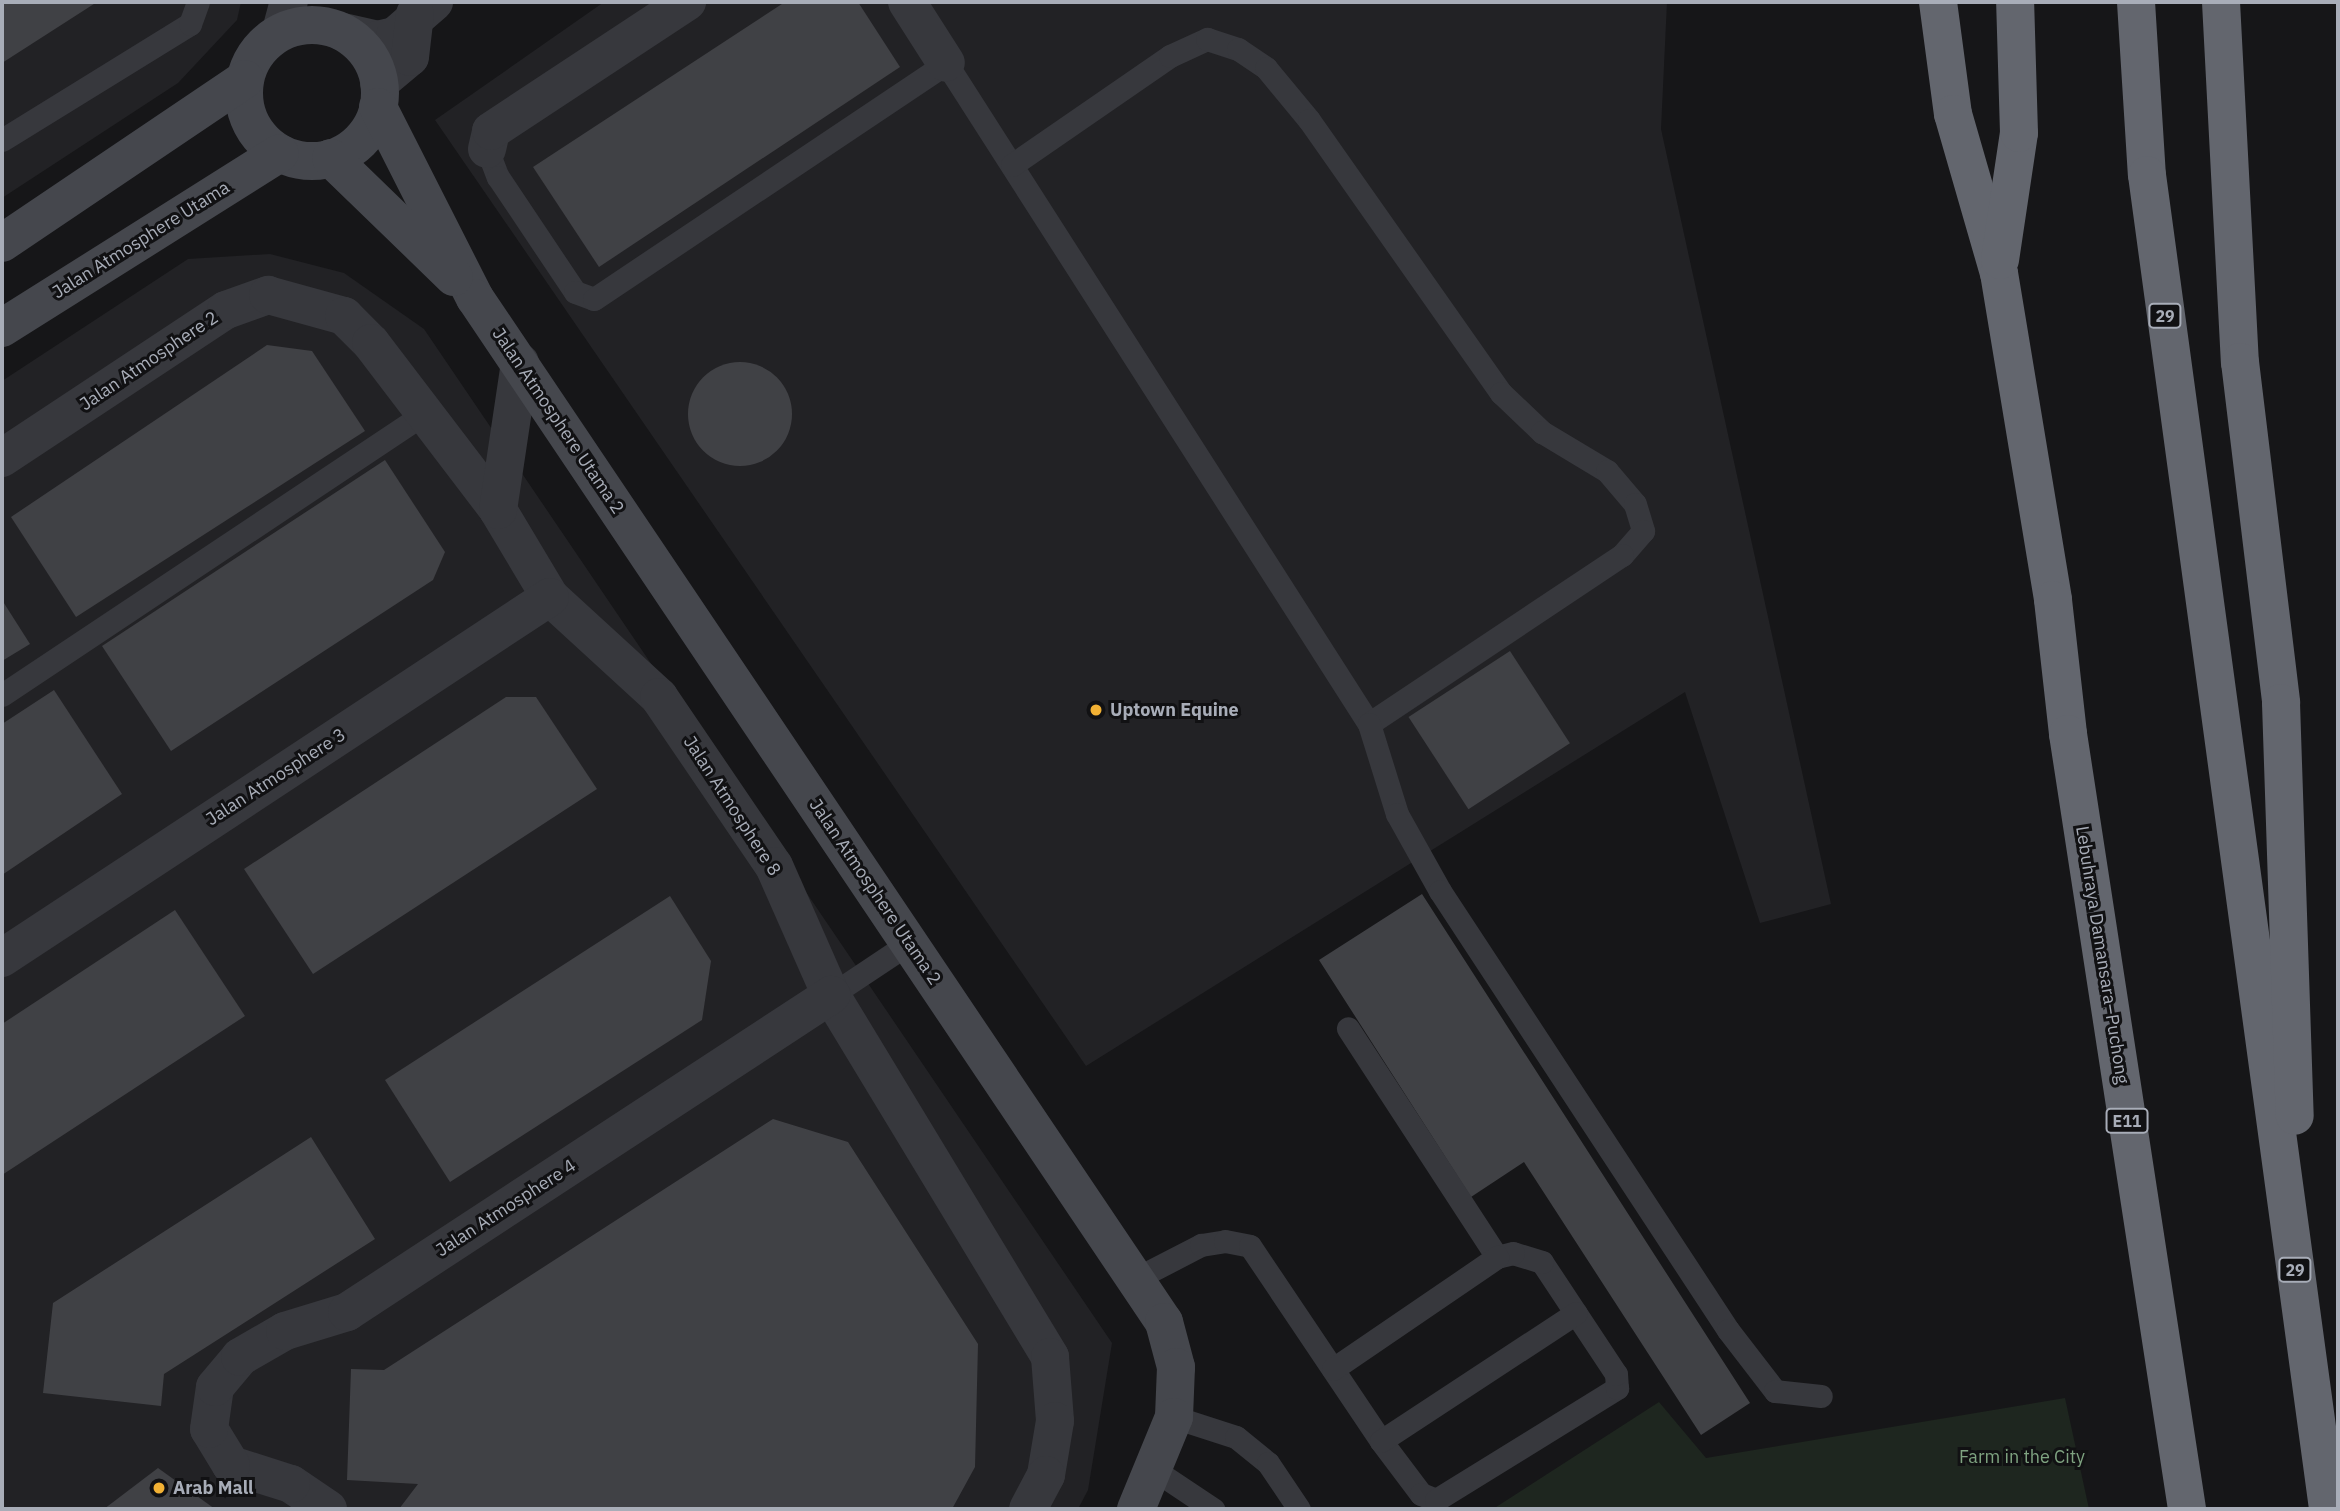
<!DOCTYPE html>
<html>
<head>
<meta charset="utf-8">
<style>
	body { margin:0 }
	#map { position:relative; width:2340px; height:1511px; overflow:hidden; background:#161618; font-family:"IBM Plex Sans",sans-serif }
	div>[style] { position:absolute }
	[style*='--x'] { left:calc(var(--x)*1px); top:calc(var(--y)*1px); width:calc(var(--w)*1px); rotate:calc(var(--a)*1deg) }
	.built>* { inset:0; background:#222225 }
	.green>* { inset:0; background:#1e261f }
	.building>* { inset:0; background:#404145; transform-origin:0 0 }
	.round { border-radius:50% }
	.lane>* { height:23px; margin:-11.5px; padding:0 11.5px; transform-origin:11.5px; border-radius:11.5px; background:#37383d }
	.street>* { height:38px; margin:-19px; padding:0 19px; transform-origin:19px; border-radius:19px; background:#37383d }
	.secondary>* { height:38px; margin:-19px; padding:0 19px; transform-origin:19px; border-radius:19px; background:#45474d }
	.secondary>.ring { margin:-19px; padding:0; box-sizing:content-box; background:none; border:38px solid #45474d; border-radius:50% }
	.highway>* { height:38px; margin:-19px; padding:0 19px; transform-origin:19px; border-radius:19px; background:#63666e }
	.dots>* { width:19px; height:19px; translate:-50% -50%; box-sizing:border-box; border:4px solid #111113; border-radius:50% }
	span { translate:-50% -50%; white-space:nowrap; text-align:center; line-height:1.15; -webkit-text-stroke:6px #111113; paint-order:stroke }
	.shield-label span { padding:2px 5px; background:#111113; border:2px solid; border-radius:5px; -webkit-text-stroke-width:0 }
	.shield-label { font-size:16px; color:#a8adb8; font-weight:700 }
	.street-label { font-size:18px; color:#a8adb8 }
	.poi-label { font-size:18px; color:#a8adb8; font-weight:700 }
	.left { translate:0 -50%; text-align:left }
	.park-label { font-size:18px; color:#7fa381 }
	.frame { position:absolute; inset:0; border:4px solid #a8adb8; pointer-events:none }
</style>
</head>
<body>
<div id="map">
	<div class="built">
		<i style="clip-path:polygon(2px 2px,241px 2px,237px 20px,178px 83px,2px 198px)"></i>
		<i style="clip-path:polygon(604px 2px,1667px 2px,1661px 129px,1831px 904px,1760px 923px,1685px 692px,1086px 1066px,435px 120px)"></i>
		<i style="clip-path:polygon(270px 254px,344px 273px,424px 329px,1112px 1343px,1088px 1490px,1078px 1509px,2px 1509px,2px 381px,188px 259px)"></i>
	</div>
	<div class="green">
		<i style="clip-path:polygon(2065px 1398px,2089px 1509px,1493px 1509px,1659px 1402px,1706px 1458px)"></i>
	</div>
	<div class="building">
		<i style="clip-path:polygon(2px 2px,97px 2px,2px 63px)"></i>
		<i style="clip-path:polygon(785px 2px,858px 2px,900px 67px,599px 267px,533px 167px)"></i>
		<i style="clip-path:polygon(267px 345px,312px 351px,365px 431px,76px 617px,11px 517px)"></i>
		<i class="round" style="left:688px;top:362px;width:104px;height:104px"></i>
		<i style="clip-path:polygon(385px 460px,445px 552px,433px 580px,171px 751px,102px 646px)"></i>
		<i style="clip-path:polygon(2px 600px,30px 644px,2px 661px)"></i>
		<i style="left:1510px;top:651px;width:110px;height:121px;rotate:57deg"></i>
		<i style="clip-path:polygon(54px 690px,122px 794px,2px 875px,2px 724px)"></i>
		<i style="clip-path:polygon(506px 697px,536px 697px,597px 789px,313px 974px,244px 869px)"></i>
		<i style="clip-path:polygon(1422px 894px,1750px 1403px,1701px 1435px,1524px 1162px,1471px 1197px,1319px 960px)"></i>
		<i style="clip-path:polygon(670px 896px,711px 961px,702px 1020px,450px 1182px,385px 1080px)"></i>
		<i style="clip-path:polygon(175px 910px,245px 1016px,2px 1175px,2px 1024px)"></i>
		<i style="clip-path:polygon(773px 1119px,848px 1142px,978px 1344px,975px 1467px,952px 1509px,399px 1509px,418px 1484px,347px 1480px,351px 1369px,384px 1370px)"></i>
		<i style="clip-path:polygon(311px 1137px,375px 1239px,164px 1374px,161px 1406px,43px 1393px,53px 1303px)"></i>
		<i style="clip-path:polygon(158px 1468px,215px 1509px,104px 1509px)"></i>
	</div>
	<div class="lane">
		<i style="--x:2;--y:140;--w:221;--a:-31.7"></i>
		<i style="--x:190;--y:24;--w:23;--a:-70"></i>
		<i style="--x:487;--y:149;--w:30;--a:69"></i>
		<i style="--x:498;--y:177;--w:138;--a:56.2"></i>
		<i style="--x:575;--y:292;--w:20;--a:20"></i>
		<i style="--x:594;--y:299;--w:424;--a:-33.8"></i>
		<i style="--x:946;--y:63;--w:785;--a:57.38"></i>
		<i style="--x:1012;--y:165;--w:192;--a:-34.6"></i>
		<i style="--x:1170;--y:56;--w:41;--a:-24.7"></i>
		<i style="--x:1207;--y:39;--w:33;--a:18"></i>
		<i style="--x:1238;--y:49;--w:34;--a:34"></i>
		<i style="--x:1266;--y:68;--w:67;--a:50.4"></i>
		<i style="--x:1309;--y:120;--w:334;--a:54.9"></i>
		<i style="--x:1501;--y:393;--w:57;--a:43.6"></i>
		<i style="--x:1542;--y:432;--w:76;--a:31"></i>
		<i style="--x:1607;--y:471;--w:43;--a:49.7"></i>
		<i style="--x:1635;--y:504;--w:28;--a:73"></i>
		<i style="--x:1643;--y:531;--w:32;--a:131"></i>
		<i style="--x:1622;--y:555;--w:304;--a:146.3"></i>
		<i style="--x:1369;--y:724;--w:94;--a:72.7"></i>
		<i style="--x:1397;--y:814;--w:88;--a:60.8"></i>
		<i style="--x:1440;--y:891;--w:525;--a:56.73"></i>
		<i style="--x:1728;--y:1330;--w:77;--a:52.4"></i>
		<i style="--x:1775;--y:1391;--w:46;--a:6.2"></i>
		<i style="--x:2;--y:695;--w:508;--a:-33.69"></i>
		<i style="--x:831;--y:995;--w:94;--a:-33.7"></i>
		<i style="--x:1139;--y:1277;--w:70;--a:-27.3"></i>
		<i style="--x:1201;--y:1245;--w:24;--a:-9"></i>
		<i style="--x:1225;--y:1241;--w:25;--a:11"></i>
		<i style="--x:1250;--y:1246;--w:235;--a:56.1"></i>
		<i style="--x:1381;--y:1441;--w:66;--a:53"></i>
		<i style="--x:1421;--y:1494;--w:16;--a:22"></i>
		<i style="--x:1436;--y:1500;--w:213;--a:-31.7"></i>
		<i style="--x:1617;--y:1388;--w:14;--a:-94"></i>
		<i style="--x:1616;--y:1374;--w:134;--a:-123.5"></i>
		<i style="--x:1542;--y:1262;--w:30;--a:-163"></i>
		<i style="--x:1513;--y:1253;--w:16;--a:166"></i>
		<i style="--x:1497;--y:1257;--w:273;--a:-123.1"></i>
		<i style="--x:1333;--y:1369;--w:199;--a:-34.3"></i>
		<i style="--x:1174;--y:1417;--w:65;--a:17.9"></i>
		<i style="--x:1236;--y:1437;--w:41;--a:39.1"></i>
		<i style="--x:1268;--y:1463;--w:55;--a:56"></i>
		<i style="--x:1381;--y:1441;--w:233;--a:-33.3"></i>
		<i style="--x:1156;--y:1471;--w:69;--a:33.7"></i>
	</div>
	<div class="street">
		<i style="--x:907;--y:2;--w:72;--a:57.4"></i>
		<i style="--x:281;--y:31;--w:30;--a:-75"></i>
		<i style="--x:343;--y:32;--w:35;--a:13"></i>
		<i style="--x:377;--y:40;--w:18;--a:-13"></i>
		<i style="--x:395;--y:36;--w:52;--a:-41.1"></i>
		<i style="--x:379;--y:83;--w:40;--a:-40"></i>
		<i style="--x:410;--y:57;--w:43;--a:-83.4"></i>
		<i style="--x:487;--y:149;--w:18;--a:-77"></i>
		<i style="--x:491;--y:131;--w:235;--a:-33.4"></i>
		<i style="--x:2;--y:458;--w:268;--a:-33.5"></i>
		<i style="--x:226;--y:310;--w:45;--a:-19.7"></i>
		<i style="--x:268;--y:295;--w:79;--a:15.4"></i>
		<i style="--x:344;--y:316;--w:38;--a:45"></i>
		<i style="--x:371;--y:343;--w:210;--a:52.7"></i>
		<i style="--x:498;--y:510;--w:101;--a:59.1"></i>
		<i style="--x:550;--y:597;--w:148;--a:42.5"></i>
		<i style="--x:659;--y:697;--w:204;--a:55.8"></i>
		<i style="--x:774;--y:866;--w:141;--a:66.2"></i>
		<i style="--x:831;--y:995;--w:423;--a:58.8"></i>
		<i style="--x:1050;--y:1357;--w:64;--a:85.5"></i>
		<i style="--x:1055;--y:1421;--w:55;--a:99.5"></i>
		<i style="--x:1046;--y:1475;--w:38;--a:118"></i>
		<i style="--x:498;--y:510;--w:149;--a:-81.5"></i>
		<i style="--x:2;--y:958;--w:656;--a:-33.38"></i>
		<i style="--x:328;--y:1509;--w:45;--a:-146"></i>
		<i style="--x:291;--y:1484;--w:63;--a:-162.4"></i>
		<i style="--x:231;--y:1465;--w:42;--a:-121.4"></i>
		<i style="--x:209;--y:1429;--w:42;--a:-81.9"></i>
		<i style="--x:215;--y:1387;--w:39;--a:-50"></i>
		<i style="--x:240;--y:1357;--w:52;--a:-30"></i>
		<i style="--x:285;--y:1331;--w:65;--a:-17"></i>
		<i style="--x:347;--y:1312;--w:579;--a:-33.22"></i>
	</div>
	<div class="secondary">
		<i class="ring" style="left:244px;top:25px;width:98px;height:98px"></i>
		<i style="--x:378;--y:107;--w:214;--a:63.1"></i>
		<i style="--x:475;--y:298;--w:1234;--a:56.07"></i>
		<i style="--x:1164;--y:1322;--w:47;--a:75.1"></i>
		<i style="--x:1176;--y:1367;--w:50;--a:92.3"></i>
		<i style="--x:1174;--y:1417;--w:100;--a:112.4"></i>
		<i style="--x:331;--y:158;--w:171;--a:44.1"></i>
		<i style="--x:2;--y:243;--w:293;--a:-34"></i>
		<i style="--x:2;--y:328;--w:328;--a:-32.2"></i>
	</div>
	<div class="highway">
		<i style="--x:1938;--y:2;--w:113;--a:82.4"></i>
		<i style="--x:1953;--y:114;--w:166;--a:73.9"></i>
		<i style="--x:1999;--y:273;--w:331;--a:80.6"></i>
		<i style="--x:2053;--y:600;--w:135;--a:83.6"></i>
		<i style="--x:2068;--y:734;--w:784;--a:81.27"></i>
		<i style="--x:2136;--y:2;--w:173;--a:86.4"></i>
		<i style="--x:2147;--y:175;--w:1346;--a:82.27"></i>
		<i style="--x:2221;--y:2;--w:361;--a:87"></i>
		<i style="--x:2240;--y:362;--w:343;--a:83.1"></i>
		<i style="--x:2281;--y:703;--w:413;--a:88.1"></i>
		<i style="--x:2000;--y:260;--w:128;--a:-81.5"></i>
		<i style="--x:2019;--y:133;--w:131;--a:-91.7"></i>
	</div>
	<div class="dots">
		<i style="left:1096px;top:710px;background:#f2b134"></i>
		<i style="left:159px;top:1488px;background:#f2b134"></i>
	</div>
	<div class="shield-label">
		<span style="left:2165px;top:316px">29</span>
		<span style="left:2127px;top:1121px">E11</span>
		<span style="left:2295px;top:1270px">29</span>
	</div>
	<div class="street-label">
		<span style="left:141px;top:240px;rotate:-32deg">Jalan Atmosphere Utama</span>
		<span style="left:149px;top:361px;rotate:-34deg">Jalan Atmosphere 2</span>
		<span style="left:558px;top:421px;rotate:56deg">Jalan Atmosphere Utama 2</span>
		<span style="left:276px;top:777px;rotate:-33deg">Jalan Atmosphere 3</span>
		<span style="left:732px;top:806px;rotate:57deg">Jalan Atmosphere 8</span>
		<span style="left:875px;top:892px;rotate:56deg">Jalan Atmosphere Utama 2</span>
		<span style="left:2102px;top:955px;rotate:81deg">Lebuhraya Damansara–Puchong</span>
		<span style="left:506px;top:1208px;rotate:-33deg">Jalan Atmosphere 4</span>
	</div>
	<div class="poi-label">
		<span class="left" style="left:1110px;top:710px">Uptown Equine</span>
		<span class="left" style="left:173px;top:1488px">Arab Mall</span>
	</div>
	<div class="park-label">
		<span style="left:2022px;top:1457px">Farm in the City</span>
	</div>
	<div class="frame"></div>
</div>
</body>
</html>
